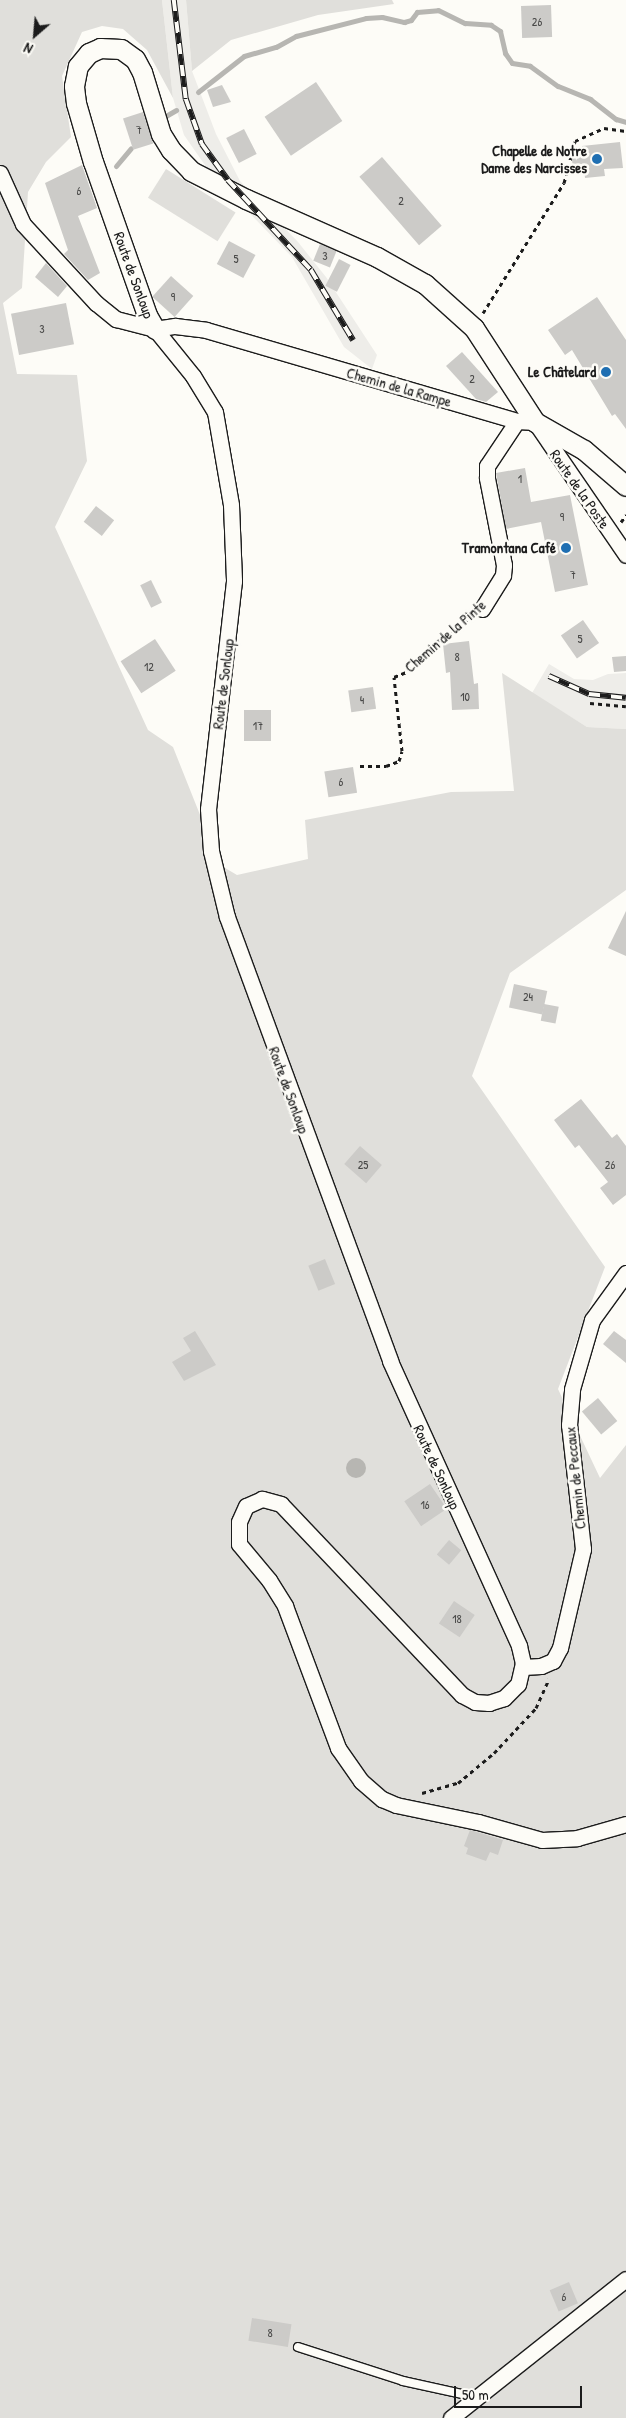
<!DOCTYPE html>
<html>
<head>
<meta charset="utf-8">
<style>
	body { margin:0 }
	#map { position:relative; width:626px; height:2418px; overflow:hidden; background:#fdfcf7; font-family:"Patrick Hand",sans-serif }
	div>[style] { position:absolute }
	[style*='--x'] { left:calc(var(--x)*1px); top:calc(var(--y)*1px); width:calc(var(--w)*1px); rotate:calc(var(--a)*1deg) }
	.built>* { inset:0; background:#eeede9 }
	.green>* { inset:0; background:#e0dfdb; transform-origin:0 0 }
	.water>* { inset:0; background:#b7b6b2 }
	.round { border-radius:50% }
	.stream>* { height:5px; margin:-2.5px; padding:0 2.5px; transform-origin:2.5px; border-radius:2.5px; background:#b7b6b2 }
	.building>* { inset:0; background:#cccbc8; transform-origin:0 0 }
	.path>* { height:3px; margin-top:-1.5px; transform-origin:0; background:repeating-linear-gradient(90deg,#1c1c1c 0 4px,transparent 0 8px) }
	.roads { filter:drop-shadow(1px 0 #1c1c1c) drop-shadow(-1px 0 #1c1c1c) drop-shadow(0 1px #1c1c1c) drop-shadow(0 -1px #1c1c1c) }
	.service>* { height:8px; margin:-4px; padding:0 4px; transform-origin:4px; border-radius:4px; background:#fdfcf7 }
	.minor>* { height:15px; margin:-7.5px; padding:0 7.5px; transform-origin:7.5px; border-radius:7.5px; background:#fdfcf7 }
	.tertiary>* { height:19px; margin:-9.5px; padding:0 9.5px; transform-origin:9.5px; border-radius:9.5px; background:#fdfcf7 }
	.rail>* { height:5.5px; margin-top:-2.75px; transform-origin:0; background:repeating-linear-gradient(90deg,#fdfcf7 0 11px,#1c1c1c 0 22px); box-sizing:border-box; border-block:1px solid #1c1c1c }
	.dots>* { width:14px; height:14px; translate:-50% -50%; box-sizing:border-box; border:2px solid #fdfcf7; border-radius:50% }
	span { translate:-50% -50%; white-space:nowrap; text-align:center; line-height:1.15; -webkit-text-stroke:5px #fdfcf7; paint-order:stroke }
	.number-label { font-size:12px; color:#484847 }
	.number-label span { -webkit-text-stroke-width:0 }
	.poi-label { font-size:15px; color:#1c1c1c; font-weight:700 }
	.right { translate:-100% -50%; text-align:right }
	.street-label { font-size:15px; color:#1c1c1c }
	.north { position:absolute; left:10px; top:10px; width:50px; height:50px; -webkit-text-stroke:4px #fdfcf7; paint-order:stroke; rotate:207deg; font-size:14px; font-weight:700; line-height:20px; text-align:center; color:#1c1c1c }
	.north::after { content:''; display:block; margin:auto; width:18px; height:22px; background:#1c1c1c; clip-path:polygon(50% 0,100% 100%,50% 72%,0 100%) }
	.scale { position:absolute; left:454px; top:2386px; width:128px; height:22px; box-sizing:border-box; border:2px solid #1c1c1c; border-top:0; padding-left:6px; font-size:15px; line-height:18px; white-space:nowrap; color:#1c1c1c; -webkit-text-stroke:4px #fdfcf7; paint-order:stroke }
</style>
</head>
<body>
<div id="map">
	<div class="built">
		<i style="clip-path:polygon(162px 0,186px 0,192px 71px,216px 134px,240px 181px,298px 242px,326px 277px,377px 355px,372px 369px,344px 347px,292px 257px,209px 171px,184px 135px,173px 98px)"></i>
		<i style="clip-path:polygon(549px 664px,574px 679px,593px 680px,608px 674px,626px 673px,626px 729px,587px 727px,532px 693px)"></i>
	</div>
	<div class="green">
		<i style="clip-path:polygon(0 0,162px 0,173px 98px,147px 50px,123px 29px,102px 26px,82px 32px,62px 76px,71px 137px,46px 162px,28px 192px,22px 288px,3px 303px,17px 374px,77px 375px,87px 461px,55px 527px,148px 730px,173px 747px,220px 865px,237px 875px,308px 859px,305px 820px,451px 792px,514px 791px,502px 673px,587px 727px,626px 729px,626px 890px,510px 973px,472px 1076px,605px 1267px,558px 1389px,600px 1478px,626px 1445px,626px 2418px,0 2418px)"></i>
		<i style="clip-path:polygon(186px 0,392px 0,394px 4px,318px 15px,231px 40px,192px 71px)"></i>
		<i style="left:166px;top:169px;width:82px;height:34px;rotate:32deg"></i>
	</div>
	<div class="water">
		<i class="round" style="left:346px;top:1458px;width:20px;height:20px"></i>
	</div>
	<div class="stream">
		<i style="--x:198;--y:92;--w:58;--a:-38"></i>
		<i style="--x:244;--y:56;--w:33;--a:-16"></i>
		<i style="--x:276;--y:47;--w:23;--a:-29"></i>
		<i style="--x:296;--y:36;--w:72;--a:-14.4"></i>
		<i style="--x:366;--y:18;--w:16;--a:-4"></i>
		<i style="--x:382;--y:17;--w:23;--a:13"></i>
		<i style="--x:404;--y:22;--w:7;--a:-16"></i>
		<i style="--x:411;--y:20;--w:10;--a:-53"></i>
		<i style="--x:417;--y:12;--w:21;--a:-5"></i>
		<i style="--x:438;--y:10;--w:30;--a:26"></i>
		<i style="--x:465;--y:23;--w:26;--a:4"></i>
		<i style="--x:491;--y:25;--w:11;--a:34"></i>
		<i style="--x:500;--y:31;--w:23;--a:77"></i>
		<i style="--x:505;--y:53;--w:12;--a:55"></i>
		<i style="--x:512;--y:63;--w:18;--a:9"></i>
		<i style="--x:530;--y:66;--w:34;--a:36"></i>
		<i style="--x:558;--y:86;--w:35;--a:22"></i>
		<i style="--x:590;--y:99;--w:33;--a:38"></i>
		<i style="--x:616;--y:119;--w:10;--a:17"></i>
		<i style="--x:164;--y:117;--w:14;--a:-30"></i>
		<i style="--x:116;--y:166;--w:23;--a:-50"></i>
	</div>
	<div class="building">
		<i style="left:551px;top:5px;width:32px;height:30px;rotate:88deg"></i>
		<i style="left:316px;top:82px;width:47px;height:62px;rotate:56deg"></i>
		<i style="clip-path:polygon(222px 85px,231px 102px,213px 107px,207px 90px)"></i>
		<i style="left:143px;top:112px;width:33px;height:21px;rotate:72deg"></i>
		<i style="left:244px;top:129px;width:28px;height:20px;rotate:63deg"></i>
		<i style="clip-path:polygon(620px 142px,623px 168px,604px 169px,605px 176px,585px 178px,584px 168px,573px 169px,571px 151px,582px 150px,582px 146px)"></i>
		<i style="left:382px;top:157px;width:91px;height:30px;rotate:49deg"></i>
		<i style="clip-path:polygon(82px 165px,97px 208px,78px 216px,100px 273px,88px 280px,64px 254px,68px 250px,45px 183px)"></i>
		<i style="left:229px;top:241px;width:30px;height:26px;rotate:28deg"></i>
		<i style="left:320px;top:244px;width:18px;height:18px;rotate:22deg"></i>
		<i style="left:339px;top:259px;width:13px;height:30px;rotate:27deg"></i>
		<i style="clip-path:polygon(46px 263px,67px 286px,58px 297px,35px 277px)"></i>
		<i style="left:171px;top:276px;width:30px;height:28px;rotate:42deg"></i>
		<i style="clip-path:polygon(597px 297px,626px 340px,626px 429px,615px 414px,612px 416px,572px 350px,565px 355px,548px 330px)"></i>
		<i style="left:66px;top:303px;width:42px;height:56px;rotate:79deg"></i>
		<i style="clip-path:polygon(462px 352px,498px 392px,486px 402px,476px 399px,446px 366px)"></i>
		<i style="clip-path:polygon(525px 468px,531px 502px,570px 495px,588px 585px,555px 592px,541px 522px,506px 529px,496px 473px)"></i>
		<i style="left:96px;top:506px;width:23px;height:20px;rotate:38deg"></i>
		<i style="left:151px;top:580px;width:25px;height:12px;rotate:64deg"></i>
		<i style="left:583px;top:620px;width:28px;height:27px;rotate:55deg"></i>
		<i style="left:155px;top:639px;width:38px;height:41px;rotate:57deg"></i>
		<i style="clip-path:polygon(469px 641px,474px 684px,478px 683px,479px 709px,452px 710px,450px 672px,446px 673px,443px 644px)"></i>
		<i style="clip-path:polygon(626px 656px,626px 671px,614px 672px,612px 657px)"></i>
		<i style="left:373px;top:687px;width:22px;height:25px;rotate:82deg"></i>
		<i style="left:271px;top:710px;width:31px;height:27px;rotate:90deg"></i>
		<i style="left:353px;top:767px;width:26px;height:29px;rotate:81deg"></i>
		<i style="clip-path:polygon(626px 911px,626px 956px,608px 948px)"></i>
		<i style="left:514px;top:984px;width:34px;height:24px;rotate:12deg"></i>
		<i style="left:544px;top:1004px;width:15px;height:17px;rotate:11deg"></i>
		<i style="clip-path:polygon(581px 1099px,612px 1138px,617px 1134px,626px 1146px,626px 1195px,613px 1205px,600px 1188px,608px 1182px,579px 1145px,575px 1148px,554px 1120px)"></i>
		<i style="left:360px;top:1146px;width:29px;height:24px;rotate:41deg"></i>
		<i style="left:325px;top:1259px;width:27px;height:18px;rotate:68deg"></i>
		<i style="clip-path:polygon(195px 1331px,216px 1365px,184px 1381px,172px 1362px,191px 1351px,183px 1338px)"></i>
		<i style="clip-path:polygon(614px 1331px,626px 1340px,626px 1363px,603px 1344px)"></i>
		<i style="left:598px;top:1398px;width:30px;height:21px;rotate:50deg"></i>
		<i style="left:430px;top:1484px;width:30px;height:31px;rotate:56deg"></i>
		<i style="left:449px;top:1540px;width:16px;height:19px;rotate:40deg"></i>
		<i style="left:454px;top:1601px;width:25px;height:27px;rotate:34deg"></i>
		<i style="clip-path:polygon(470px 1830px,503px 1840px,498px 1855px,490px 1852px,486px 1861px,466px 1854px,468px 1848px,464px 1846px)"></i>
		<i style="left:569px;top:2282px;width:23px;height:21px;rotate:67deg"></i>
		<i style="left:252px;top:2318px;width:40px;height:23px;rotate:9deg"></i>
	</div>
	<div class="path">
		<i style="--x:483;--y:313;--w:153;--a:-58.1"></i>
		<i style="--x:564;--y:183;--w:43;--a:-75.3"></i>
		<i style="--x:575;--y:141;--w:32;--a:-24"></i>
		<i style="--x:604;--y:128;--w:22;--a:8"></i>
		<i style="--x:621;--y:522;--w:9;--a:-54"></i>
		<i style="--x:590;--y:703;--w:36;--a:5"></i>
		<i style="--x:360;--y:766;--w:26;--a:0"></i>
		<i style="--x:386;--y:766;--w:14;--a:-21"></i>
		<i style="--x:399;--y:761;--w:10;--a:-73"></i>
		<i style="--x:402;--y:751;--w:74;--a:-96.2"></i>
		<i style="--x:394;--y:677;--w:16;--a:-22"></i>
		<i style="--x:409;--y:671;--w:42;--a:-46"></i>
		<i style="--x:438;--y:641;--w:39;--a:-36"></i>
		<i style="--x:422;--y:1793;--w:37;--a:-16"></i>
		<i style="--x:458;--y:1783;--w:47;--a:-39.8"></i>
		<i style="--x:494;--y:1753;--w:62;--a:-47"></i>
		<i style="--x:536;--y:1708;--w:32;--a:-66"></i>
	</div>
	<div class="roads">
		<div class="service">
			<i style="--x:298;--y:2347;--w:110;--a:17.9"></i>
			<i style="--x:403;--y:2381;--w:75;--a:12.4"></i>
		</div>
		<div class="minor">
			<i style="--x:0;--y:173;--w:56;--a:65.7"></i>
			<i style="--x:23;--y:224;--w:108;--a:47.3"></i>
			<i style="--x:96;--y:303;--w:26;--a:39"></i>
			<i style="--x:116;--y:319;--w:40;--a:14.4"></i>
			<i style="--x:155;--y:329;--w:20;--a:-9"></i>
			<i style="--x:175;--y:326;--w:31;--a:7"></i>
			<i style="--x:206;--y:330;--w:324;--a:16.3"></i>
			<i style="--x:517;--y:421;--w:18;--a:3"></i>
			<i style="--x:535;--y:422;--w:161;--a:55.6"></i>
			<i style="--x:155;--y:329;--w:60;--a:51"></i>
			<i style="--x:193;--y:376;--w:42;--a:58.6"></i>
			<i style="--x:215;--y:412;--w:94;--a:80.2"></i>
			<i style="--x:231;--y:505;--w:76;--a:87.7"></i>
			<i style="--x:234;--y:581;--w:229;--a:96.5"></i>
			<i style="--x:208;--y:809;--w:42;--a:85.9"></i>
			<i style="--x:211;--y:851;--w:68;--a:76.4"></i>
			<i style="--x:227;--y:917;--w:473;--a:69.8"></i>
			<i style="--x:390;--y:1361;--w:313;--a:65.6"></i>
			<i style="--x:519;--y:1646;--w:17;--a:77"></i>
			<i style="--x:523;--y:1663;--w:22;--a:103"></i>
			<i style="--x:518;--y:1684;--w:20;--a:135"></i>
			<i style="--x:504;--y:1698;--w:16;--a:162"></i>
			<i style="--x:489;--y:1703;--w:14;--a:-176"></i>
			<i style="--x:475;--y:1702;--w:15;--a:-152"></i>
			<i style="--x:462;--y:1695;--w:263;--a:-133.5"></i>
			<i style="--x:281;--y:1504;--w:20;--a:-165"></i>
			<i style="--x:262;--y:1499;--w:17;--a:156"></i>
			<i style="--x:246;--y:1506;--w:17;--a:114"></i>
			<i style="--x:239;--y:1522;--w:22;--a:90"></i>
			<i style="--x:239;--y:1544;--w:47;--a:50.2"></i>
			<i style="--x:269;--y:1580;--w:31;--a:58"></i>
			<i style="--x:285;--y:1606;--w:152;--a:69.5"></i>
			<i style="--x:338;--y:1748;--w:40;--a:55.1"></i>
			<i style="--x:361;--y:1781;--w:28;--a:41"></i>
			<i style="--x:382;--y:1799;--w:15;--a:23"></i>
			<i style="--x:396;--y:1805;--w:84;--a:11.7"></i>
			<i style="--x:478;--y:1822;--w:66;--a:15.7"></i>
			<i style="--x:542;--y:1840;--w:35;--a:-3"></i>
			<i style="--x:577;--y:1838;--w:51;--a:-15.9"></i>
			<i style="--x:482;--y:609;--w:40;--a:-58"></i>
			<i style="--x:503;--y:575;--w:10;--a:-84"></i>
			<i style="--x:504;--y:565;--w:89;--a:-101.1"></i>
			<i style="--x:487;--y:478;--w:12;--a:-90"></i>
			<i style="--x:487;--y:466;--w:54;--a:-56.3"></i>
			<i style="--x:523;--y:1667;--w:18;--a:-3"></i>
			<i style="--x:541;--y:1666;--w:13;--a:-23"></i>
			<i style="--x:553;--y:1661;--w:15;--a:-62"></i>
			<i style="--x:560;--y:1648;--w:102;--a:-76.9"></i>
			<i style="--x:583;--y:1549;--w:125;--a:-96.4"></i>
			<i style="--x:569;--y:1425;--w:36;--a:-85"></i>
			<i style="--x:572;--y:1389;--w:72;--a:-73.8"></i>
			<i style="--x:592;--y:1320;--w:58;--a:-54.1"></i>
			<i style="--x:451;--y:2418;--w:223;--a:-38.5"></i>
		</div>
		<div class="tertiary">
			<i style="--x:155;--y:329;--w:16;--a:-120"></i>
			<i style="--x:147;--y:315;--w:162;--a:-109.4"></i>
			<i style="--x:93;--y:162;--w:61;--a:-106.1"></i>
			<i style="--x:76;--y:103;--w:17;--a:-97"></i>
			<i style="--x:74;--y:86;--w:20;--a:-79"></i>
			<i style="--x:78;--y:66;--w:17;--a:-50"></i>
			<i style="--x:89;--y:53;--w:12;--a:-24"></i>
			<i style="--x:100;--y:48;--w:21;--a:3"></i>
			<i style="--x:121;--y:49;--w:17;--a:36"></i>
			<i style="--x:135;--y:59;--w:15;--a:62"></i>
			<i style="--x:142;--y:72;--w:65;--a:73"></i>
			<i style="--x:161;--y:134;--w:19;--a:58"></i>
			<i style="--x:171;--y:150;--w:29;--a:46"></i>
			<i style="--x:191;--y:171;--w:62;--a:27"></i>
			<i style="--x:246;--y:199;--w:143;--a:23.9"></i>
			<i style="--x:377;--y:257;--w:55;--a:29.4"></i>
			<i style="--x:425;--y:284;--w:66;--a:41.9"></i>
			<i style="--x:474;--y:328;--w:112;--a:57"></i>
			<i style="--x:535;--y:422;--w:56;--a:29.7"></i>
			<i style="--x:584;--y:450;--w:55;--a:40.6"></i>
		</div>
	</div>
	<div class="rail">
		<i style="--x:174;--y:0;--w:100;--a:83.1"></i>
		<i style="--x:186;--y:99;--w:48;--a:70.4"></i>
		<i style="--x:202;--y:144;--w:44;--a:54.2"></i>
		<i style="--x:228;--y:180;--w:122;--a:47.3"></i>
		<i style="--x:311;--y:270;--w:82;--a:59"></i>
		<i style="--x:549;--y:676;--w:44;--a:24.2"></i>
		<i style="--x:589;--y:694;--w:37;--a:6"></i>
	</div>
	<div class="dots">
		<i style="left:597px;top:159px;background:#1f6fb2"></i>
		<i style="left:606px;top:372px;background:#1f6fb2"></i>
		<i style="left:566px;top:548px;background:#1f6fb2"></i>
	</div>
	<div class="number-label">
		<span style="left:537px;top:22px">26</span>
		<span style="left:139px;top:130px">7</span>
		<span style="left:79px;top:191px">6</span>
		<span style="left:401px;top:201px">2</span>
		<span style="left:325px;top:256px">3</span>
		<span style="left:236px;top:259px">5</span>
		<span style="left:173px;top:297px">9</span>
		<span style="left:42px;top:329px">3</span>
		<span style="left:472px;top:379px">2</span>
		<span style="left:520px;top:479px">1</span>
		<span style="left:562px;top:517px">9</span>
		<span style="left:573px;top:575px">7</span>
		<span style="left:580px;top:639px">5</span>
		<span style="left:457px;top:657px">8</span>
		<span style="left:149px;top:667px">12</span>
		<span style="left:465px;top:697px">10</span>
		<span style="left:362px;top:700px">4</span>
		<span style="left:258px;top:726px">17</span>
		<span style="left:341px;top:782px">6</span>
		<span style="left:528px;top:997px">24</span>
		<span style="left:363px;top:1165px">25</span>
		<span style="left:610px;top:1165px">26</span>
		<span style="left:425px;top:1505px">16</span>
		<span style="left:457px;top:1619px">18</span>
		<span style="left:564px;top:2297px">6</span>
		<span style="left:270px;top:2333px">8</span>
	</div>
	<div class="poi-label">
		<span class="right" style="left:587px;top:159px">Chapelle de Notre<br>Dame des Narcisses</span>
		<span class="right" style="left:596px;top:372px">Le Châtelard</span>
		<span class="right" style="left:556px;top:548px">Tramontana Café</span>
	</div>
	<div class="street-label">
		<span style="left:134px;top:275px;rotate:70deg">Route de Sonloup</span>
		<span style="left:399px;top:387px;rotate:16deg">Chemin de la Rampe</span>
		<span style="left:580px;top:489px;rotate:55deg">Route de la Poste</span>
		<span style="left:445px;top:636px;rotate:-41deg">Chemin de la Pinte</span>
		<span style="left:223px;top:684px;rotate:-83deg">Route de Sonloup</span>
		<span style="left:289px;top:1090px;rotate:70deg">Route de Sonloup</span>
		<span style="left:437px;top:1467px;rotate:65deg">Route de Sonloup</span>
		<span style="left:575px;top:1478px;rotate:-96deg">Chemin de Peccaux</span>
	</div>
	<div class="north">N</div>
	<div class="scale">50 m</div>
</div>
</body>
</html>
